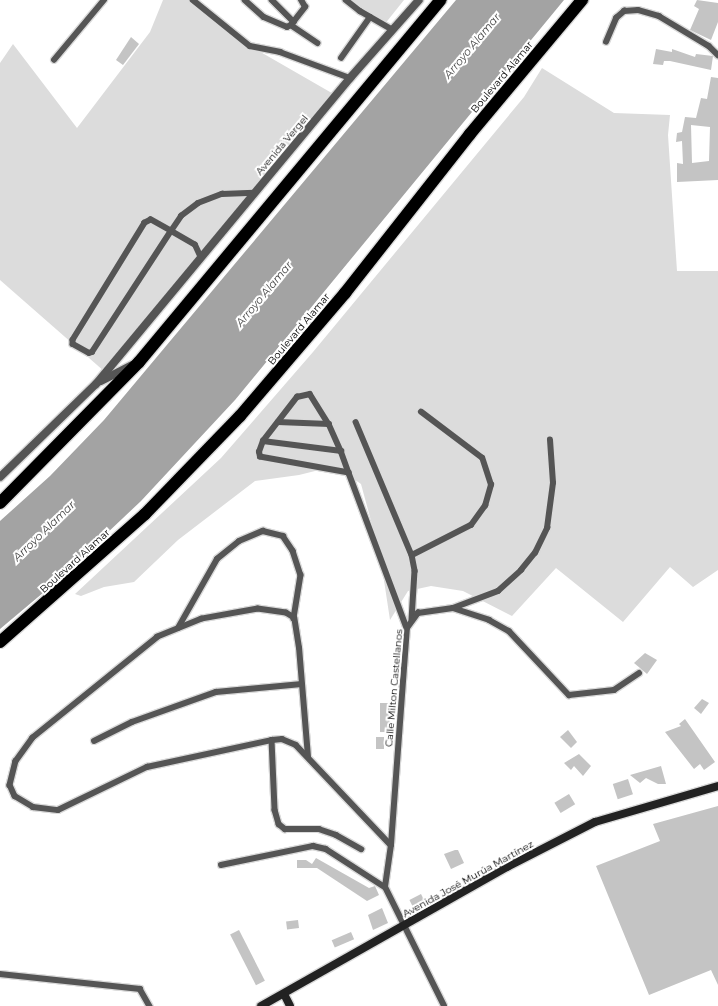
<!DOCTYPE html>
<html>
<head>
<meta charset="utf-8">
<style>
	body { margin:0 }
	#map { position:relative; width:718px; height:1006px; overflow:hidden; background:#fff; font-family:Montserrat,sans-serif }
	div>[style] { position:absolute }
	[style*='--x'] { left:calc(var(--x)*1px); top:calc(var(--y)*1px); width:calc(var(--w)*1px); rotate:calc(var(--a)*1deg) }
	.green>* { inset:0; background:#dcdcdc }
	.water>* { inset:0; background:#a3a3a3 }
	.building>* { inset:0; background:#c4c4c4; transform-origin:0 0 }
	.roads { filter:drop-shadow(1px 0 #dbdbdb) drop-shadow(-1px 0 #dbdbdb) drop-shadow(0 1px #dbdbdb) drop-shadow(0 -1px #dbdbdb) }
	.lane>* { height:5.5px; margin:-2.75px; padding:0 2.75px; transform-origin:2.75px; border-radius:2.75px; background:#555 }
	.street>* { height:8px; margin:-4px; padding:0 4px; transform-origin:4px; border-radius:4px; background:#555 }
	.secondary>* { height:8px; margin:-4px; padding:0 4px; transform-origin:4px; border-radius:4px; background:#222 }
	.highway>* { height:12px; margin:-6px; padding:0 6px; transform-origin:6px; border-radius:6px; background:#000 }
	span { translate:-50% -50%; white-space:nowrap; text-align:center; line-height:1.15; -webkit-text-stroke:4px #fff; paint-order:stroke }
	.street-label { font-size:10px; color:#000 }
	.water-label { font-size:11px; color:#444; font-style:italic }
</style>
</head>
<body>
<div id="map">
	<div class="green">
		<i style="clip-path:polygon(163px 0,193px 0,250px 46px,337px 96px,105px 372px,0 280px,0 63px,13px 44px,77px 128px,150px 32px)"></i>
		<i style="clip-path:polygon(349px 0,404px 0,384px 25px)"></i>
		<i style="clip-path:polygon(542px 68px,614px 113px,670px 115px,668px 135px,677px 271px,718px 271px,718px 570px,693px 587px,670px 567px,623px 622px,556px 568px,512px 616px,463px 591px,431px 586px,408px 591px,390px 620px,380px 554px,361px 484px,335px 466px,299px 475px,255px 481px,178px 540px,134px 582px,104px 587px,81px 596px,75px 594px,221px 458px,313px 352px,524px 97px)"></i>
	</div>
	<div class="water">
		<i style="clip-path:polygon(456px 0,564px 0,235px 400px,141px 501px,50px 587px,0 629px,0 521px,50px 476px,104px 420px)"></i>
	</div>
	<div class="building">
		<i style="clip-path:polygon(697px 0,718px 3px,718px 22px,711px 40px,690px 30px,699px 9px,694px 6px)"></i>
		<i style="clip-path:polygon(131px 37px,139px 44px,123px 65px,116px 60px)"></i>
		<i style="clip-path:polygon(656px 49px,672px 52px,672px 49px,695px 57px,696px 54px,713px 56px,711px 70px,670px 61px,664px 61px,663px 65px,653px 64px)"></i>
		<i style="clip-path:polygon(evenodd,711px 77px,718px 78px,718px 180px,677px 182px,677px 163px,683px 164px,682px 141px,676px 142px,677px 133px,682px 132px,685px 117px,696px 118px,701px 98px,707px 99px,711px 77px,691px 125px,710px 127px,709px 161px,692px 163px,691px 125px)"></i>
		<i style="clip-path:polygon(645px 653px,657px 660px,647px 674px,634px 663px)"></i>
		<i style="clip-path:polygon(702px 699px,709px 703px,701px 714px,694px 708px)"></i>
		<i style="left:380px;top:703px;width:11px;height:29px"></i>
		<i style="clip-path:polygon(685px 719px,715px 762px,704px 770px,700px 764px,694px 769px,665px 732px,681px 726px,679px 724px)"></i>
		<i style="clip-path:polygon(568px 730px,577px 742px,571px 748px,560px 737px)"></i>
		<i style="left:376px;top:737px;width:8px;height:12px"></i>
		<i style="clip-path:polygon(579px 754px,591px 766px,583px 776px,574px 766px,571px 770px,564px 763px)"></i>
		<i style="clip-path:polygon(661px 766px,666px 784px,658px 784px,646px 778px,640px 783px,630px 775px)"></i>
		<i style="left:628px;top:779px;width:16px;height:16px;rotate:72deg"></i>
		<i style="left:569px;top:794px;width:12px;height:17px;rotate:59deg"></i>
		<i style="clip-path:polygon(718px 806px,718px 985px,711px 970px,649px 995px,596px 866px,660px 841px,653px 824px)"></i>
		<i style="clip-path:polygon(455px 850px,458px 850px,464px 863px,451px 869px,444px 854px)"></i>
		<i style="clip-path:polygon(316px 858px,369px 888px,375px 886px,379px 895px,367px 901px,317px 868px,297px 868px,297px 860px,306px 860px,312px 864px)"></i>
		<i style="left:421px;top:894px;width:9px;height:13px;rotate:63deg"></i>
		<i style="clip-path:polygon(382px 908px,388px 923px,373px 930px,368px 915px)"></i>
		<i style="left:298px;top:920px;width:8px;height:12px;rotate:83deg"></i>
		<i style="left:239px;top:930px;width:57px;height:10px;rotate:63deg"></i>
		<i style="left:351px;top:932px;width:8px;height:21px;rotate:67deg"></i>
	</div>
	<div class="roads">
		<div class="lane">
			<i style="--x:193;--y:0;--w:73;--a:38.9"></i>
			<i style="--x:250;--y:46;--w:31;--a:11"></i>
			<i style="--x:280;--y:52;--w:75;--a:20.4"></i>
			<i style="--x:245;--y:0;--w:25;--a:42"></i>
			<i style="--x:264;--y:17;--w:25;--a:23"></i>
			<i style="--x:287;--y:27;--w:4;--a:-27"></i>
			<i style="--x:291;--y:25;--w:23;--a:-52"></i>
			<i style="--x:305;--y:7;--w:8;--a:-120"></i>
			<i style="--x:272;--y:0;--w:31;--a:45"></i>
			<i style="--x:346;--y:0;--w:18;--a:38"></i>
			<i style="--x:360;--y:11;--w:38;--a:30"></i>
			<i style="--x:291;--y:25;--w:32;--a:34"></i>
			<i style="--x:606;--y:42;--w:26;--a:-67"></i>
			<i style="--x:616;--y:18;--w:11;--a:-41"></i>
			<i style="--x:624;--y:11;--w:14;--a:-4"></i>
			<i style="--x:638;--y:10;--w:22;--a:16"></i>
			<i style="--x:659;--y:16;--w:58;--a:31"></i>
			<i style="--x:709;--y:46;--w:13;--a:45"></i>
			<i style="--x:341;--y:58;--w:50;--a:-54.7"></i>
			<i style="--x:54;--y:60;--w:78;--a:-50.2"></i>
			<i style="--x:201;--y:258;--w:14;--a:-115"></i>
			<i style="--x:195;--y:245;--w:28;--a:-150"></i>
			<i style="--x:171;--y:231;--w:23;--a:-151"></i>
			<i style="--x:151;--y:220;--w:7;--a:153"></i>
			<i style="--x:145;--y:223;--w:137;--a:121.6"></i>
			<i style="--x:73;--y:340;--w:4;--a:90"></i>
			<i style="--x:73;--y:344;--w:18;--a:29"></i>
			<i style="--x:89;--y:353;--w:3;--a:-18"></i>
			<i style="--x:92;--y:352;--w:145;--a:-56.9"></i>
			<i style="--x:171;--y:231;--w:18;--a:-56"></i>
			<i style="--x:181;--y:216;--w:21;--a:-37"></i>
			<i style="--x:198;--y:203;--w:26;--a:-21"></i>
			<i style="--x:222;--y:194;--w:32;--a:-2"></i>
			<i style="--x:278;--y:422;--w:51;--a:2.2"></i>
			<i style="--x:356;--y:422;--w:144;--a:67.2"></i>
			<i style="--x:412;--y:555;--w:16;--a:79"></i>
			<i style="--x:415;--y:571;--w:49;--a:93.5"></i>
			<i style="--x:263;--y:441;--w:79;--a:7.3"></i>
			<i style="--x:349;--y:473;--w:90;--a:-169.8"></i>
			<i style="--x:260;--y:457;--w:5;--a:-101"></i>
			<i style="--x:259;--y:452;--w:12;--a:-70"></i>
			<i style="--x:263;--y:441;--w:56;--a:-52.3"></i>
			<i style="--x:297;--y:397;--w:13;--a:-13"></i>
			<i style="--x:310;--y:394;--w:36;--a:58"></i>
			<i style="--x:329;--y:424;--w:30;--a:66"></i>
			<i style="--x:341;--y:451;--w:23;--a:70"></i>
			<i style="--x:349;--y:473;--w:165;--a:69.5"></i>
			<i style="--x:412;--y:555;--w:66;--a:-27"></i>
			<i style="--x:471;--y:525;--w:24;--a:-54"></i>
			<i style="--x:485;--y:506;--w:22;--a:-74"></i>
			<i style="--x:491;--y:485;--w:28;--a:-108"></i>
			<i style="--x:482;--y:458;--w:76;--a:-143"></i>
			<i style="--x:453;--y:608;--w:48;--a:-20.7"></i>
			<i style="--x:498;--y:591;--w:31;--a:-42"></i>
			<i style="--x:521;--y:570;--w:22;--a:-51"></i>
			<i style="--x:535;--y:553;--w:28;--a:-64"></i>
			<i style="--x:547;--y:528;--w:45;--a:-82.4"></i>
			<i style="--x:553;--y:483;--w:43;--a:-94"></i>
			<i style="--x:178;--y:628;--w:79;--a:-60.5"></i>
			<i style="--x:217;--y:559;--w:28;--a:-39"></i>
			<i style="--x:239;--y:541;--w:26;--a:-23"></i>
			<i style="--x:263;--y:531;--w:21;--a:14"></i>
			<i style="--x:283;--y:536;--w:18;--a:56"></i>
			<i style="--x:293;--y:551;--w:25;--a:72"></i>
			<i style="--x:301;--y:575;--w:44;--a:99.2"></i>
			<i style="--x:272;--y:740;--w:10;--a:-6"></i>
			<i style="--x:282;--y:739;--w:15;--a:23"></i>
			<i style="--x:296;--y:745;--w:138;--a:46.5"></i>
			<i style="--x:94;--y:741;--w:42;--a:-26.6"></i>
			<i style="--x:132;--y:722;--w:89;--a:-19.7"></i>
			<i style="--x:216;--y:692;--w:86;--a:-5.3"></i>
			<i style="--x:308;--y:757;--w:109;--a:-94.7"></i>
			<i style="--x:299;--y:648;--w:30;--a:-99"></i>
			<i style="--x:294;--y:618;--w:9;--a:-148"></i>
			<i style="--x:286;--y:613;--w:28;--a:-172"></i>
			<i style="--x:258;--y:609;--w:57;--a:169.9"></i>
			<i style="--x:202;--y:619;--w:48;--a:157.8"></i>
			<i style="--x:158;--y:637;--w:161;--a:141.1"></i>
			<i style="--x:33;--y:738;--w:29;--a:126"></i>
			<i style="--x:16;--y:761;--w:25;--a:104"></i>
			<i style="--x:10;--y:785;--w:12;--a:66"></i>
			<i style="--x:15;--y:796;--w:21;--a:31"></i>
			<i style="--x:33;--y:807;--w:25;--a:7"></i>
			<i style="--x:58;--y:810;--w:99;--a:-25.8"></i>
			<i style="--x:147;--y:767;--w:128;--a:-12.2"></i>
			<i style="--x:272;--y:740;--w:70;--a:87.5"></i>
			<i style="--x:275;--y:810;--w:15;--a:74"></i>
			<i style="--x:279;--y:824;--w:8;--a:40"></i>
			<i style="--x:285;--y:829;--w:34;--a:0"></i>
			<i style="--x:319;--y:829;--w:18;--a:19"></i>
			<i style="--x:336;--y:835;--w:29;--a:29"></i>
			<i style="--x:221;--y:865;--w:94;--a:-11.7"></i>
			<i style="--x:313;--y:846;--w:13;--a:13"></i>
			<i style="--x:326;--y:849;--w:70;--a:32.8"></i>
			<i style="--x:0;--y:974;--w:141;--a:6.1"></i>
			<i style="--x:140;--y:989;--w:20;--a:60"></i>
			<i style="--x:444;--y:1006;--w:133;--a:-116.4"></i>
			<i style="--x:385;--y:887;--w:42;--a:-81.9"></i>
			<i style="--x:391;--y:845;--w:218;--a:-85.8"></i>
			<i style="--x:407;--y:628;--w:19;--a:-54"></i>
			<i style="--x:418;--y:613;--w:35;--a:-8"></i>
			<i style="--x:453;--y:608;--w:38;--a:18"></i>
			<i style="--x:489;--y:620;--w:23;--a:29"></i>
			<i style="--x:509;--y:631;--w:88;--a:46.8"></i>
			<i style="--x:569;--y:695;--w:45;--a:-6.3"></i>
			<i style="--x:614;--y:690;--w:30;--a:-34"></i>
		</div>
		<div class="street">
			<i style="--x:101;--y:381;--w:36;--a:-27"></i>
			<i style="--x:0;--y:477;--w:134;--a:-44.1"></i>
			<i style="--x:96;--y:384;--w:398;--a:-50.3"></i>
			<i style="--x:350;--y:78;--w:104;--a:-48.5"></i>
		</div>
		<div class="secondary">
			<i style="--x:284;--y:994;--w:13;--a:63"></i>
			<i style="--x:261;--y:1006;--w:283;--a:-29.5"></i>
			<i style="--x:507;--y:867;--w:99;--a:-27.1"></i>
			<i style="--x:595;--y:822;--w:128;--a:-16.3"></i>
		</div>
		<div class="highway">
			<i style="--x:0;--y:503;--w:198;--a:-45.4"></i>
			<i style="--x:139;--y:362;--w:471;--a:-50.2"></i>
			<i style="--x:0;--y:642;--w:193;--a:-41.4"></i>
			<i style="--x:145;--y:514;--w:136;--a:-45.9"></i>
			<i style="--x:240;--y:416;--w:162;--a:-49.5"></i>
			<i style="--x:345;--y:293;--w:202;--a:-51.8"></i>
			<i style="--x:470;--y:134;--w:175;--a:-50.1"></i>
		</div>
	</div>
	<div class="street-label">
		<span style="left:502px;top:77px;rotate:-50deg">Boulevard Alamar</span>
		<span style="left:282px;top:145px;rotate:-50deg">Avenida Vergel</span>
		<span style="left:299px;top:329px;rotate:-50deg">Boulevard Alamar</span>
		<span style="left:75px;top:561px;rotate:-42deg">Boulevard Alamar</span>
		<span style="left:394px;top:688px;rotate:-85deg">Calle Milton Castellanos</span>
		<span style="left:468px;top:879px;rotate:-29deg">Avenida José Murúa Martínez</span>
	</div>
	<div class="water-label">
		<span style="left:472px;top:46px;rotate:-50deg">Arroyo Alamar</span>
		<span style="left:264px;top:294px;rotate:-50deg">Arroyo Alamar</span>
		<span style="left:44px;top:531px;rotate:-44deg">Arroyo Alamar</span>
	</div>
</div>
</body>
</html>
